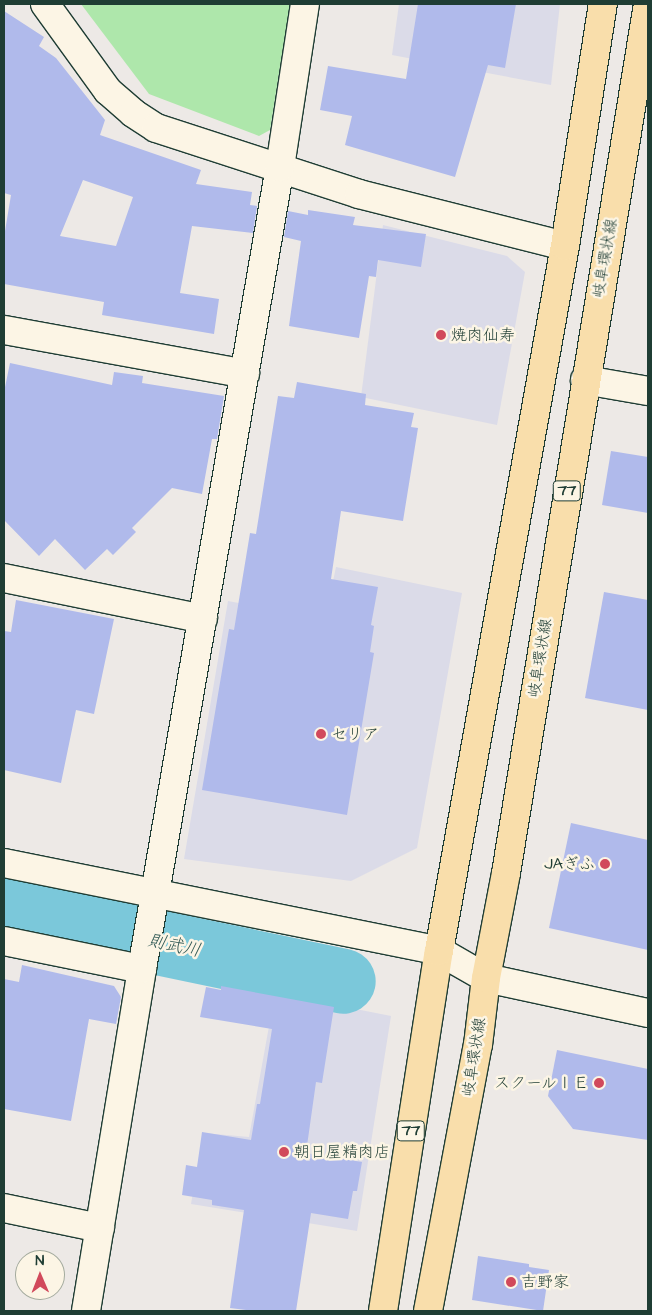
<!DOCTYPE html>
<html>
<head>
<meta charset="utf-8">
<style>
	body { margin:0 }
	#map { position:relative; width:652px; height:1315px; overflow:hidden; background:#ede9e6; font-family:"Architects Daughter","Klee One",sans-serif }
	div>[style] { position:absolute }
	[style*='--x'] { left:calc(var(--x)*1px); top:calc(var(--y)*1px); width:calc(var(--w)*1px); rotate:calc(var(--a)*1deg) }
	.built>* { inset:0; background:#dbdbe8 }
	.green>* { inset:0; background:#aee7ab }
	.river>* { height:65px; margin:-32.5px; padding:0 32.5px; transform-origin:32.5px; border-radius:32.5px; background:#7bc8da }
	.building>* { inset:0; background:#b0baeb }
	.roads { filter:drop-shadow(1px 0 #1f3d34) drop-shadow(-1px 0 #1f3d34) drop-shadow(0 1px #1f3d34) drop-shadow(0 -1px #1f3d34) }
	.minor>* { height:28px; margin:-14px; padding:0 14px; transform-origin:14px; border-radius:14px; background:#fcf5e5 }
	.major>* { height:28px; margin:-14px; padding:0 14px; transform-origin:14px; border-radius:14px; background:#f9deab }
	.dots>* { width:14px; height:14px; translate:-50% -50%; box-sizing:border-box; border:2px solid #fcf5e5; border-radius:50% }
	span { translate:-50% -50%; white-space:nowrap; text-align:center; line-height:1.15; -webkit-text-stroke:5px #fcf5e5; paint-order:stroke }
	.shield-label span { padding:1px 4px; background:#fcf5e5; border:1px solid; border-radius:4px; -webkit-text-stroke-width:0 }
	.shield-label { font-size:15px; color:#1f3d34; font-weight:700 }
	.street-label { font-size:16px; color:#1f3d34 }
	.poi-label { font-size:16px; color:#1f3d34 }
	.left { translate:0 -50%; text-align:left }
	.right { translate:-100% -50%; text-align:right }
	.water-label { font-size:18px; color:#315955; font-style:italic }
	.frame { position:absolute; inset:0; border:5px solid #1f3d34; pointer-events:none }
	.north { position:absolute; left:15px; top:1250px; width:50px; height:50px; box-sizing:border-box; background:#fcf5e5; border:1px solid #a4ab9e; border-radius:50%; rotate:359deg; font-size:14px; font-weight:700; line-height:20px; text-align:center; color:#1f3d34 }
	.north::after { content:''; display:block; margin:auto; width:18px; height:22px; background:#d1495b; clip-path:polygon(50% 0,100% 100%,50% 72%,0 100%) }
</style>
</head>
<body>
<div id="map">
	<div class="built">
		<i style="clip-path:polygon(399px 4px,560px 4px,551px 85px,392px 55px)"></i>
		<i style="clip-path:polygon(383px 225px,507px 256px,525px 272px,497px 425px,361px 397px)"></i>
		<i style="clip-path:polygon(336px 567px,462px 593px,417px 848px,351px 881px,184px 859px,228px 601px,325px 619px)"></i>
		<i style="clip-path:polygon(275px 993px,391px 1016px,357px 1231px,191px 1204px,203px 1133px,249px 1137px)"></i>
	</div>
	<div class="green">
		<i style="clip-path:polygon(81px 4px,290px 4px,270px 130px,259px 136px,149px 94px)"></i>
	</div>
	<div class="river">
		<i style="--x:4;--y:910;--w:346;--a:11.8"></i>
	</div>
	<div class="building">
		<i style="clip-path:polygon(418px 4px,516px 4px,505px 68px,488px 65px,455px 177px,345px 145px,352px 116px,320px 110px,328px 66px,406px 79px)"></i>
		<i style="clip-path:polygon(evenodd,4px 11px,44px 37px,39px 46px,56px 58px,105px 120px,100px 135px,201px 170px,196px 184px,252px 192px,250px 205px,257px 206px,253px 233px,192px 226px,180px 293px,219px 299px,214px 334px,102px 315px,104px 302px,4px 284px,4px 237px,11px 195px,4px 193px,4px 11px,83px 180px,133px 197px,116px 246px,60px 236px,83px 180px)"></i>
		<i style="clip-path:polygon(308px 210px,355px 217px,353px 225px,426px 234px,421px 267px,378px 260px,376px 277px,369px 276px,359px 338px,289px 326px,301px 241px,284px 237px,288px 211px,308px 215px)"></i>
		<i style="clip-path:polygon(10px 363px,112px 385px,114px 372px,143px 376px,142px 383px,224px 396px,217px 439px,212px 439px,202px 494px,172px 488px,132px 528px,136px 532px,113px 555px,107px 549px,85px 570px,55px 539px,39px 556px,4px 520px,4px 392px)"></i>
		<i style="clip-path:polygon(297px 382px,366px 394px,365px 405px,414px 413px,411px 427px,418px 428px,403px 521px,341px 511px,331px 579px,378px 587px,371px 625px,374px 626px,370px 652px,374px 653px,347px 815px,202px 790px,229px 629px,234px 630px,250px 533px,256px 534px,278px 396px,294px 398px)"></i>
		<i style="clip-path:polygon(611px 451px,648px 457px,648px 513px,602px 505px)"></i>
		<i style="clip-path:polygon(604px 592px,648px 600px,648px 710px,585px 698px)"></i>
		<i style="clip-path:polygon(16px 600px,114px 619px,94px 714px,76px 710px,61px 783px,4px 770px,4px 631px,11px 632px)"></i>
		<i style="clip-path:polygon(571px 823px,648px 840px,648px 950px,549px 928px)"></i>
		<i style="clip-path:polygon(22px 965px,114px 986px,121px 997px,116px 1024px,89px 1019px,71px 1121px,4px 1109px,4px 979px,19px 982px)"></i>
		<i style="clip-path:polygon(221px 986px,334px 1007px,322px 1083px,316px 1082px,306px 1153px,362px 1162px,357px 1191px,353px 1191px,348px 1219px,311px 1213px,296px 1311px,254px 1311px,230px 1308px,244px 1210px,212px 1205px,212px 1200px,182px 1195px,186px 1165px,197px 1167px,202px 1132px,251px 1140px,257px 1104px,260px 1104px,272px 1029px,200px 1017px,206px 987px,221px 990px)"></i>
		<i style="clip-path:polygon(557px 1050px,648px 1069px,648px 1140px,573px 1129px,548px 1096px)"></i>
		<i style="clip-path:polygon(478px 1256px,529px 1264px,529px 1267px,549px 1270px,543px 1311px,472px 1300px)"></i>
	</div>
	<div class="roads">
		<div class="minor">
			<i style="--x:45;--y:4;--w:107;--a:54.1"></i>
			<i style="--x:108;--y:91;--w:33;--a:41"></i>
			<i style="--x:133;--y:113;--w:27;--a:33"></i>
			<i style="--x:156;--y:128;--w:213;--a:18"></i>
			<i style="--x:359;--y:194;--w:212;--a:14.2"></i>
			<i style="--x:4;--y:330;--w:245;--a:10.3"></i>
			<i style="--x:585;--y:380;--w:64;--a:9.9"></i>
			<i style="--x:4;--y:578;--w:203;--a:11.6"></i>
			<i style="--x:4;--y:863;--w:444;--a:11.4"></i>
			<i style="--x:439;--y:951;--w:54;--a:29.9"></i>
			<i style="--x:486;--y:978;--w:166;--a:12.2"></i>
			<i style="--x:4;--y:941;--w:141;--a:11.5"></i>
			<i style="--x:4;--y:1208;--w:98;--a:11.8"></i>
			<i style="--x:86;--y:1311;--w:347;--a:-80.7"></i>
			<i style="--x:142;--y:969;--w:814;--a:-80.24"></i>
			<i style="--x:280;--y:167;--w:165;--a:-81.3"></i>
		</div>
		<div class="major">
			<i style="--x:383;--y:1311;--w:364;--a:-81.2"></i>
			<i style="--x:439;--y:951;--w:716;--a:-79.87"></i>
			<i style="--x:565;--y:246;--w:245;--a:-81.1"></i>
			<i style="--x:428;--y:1311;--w:271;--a:-79.4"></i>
			<i style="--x:478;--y:1045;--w:67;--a:-83.2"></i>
			<i style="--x:486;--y:978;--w:107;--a:-79.2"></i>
			<i style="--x:506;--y:873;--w:881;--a:-80.72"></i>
		</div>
	</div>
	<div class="dots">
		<i style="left:441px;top:335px;background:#d1495b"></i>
		<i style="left:321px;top:734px;background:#d1495b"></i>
		<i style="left:605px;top:864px;background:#d1495b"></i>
		<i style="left:599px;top:1083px;background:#d1495b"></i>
		<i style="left:284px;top:1152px;background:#d1495b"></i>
		<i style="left:511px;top:1282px;background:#d1495b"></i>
	</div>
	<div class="shield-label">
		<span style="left:567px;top:491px">77</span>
		<span style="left:411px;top:1131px">77</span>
	</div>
	<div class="street-label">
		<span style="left:605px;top:258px;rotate:-80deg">岐阜環状線</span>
		<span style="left:540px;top:658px;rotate:-81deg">岐阜環状線</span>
		<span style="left:474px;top:1057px;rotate:-81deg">岐阜環状線</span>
	</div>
	<div class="poi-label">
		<span class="left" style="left:451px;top:335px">焼肉仙寿</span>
		<span class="left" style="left:331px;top:734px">セリア</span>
		<span class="right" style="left:595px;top:864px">JAぎふ</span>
		<span class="right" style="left:589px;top:1083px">スクールＩＥ</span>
		<span class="left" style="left:294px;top:1152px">朝日屋精肉店</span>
		<span class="left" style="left:521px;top:1282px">吉野家</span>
	</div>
	<div class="water-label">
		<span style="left:174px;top:946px;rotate:12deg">則武川</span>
	</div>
	<div class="frame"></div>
	<div class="north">N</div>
</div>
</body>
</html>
